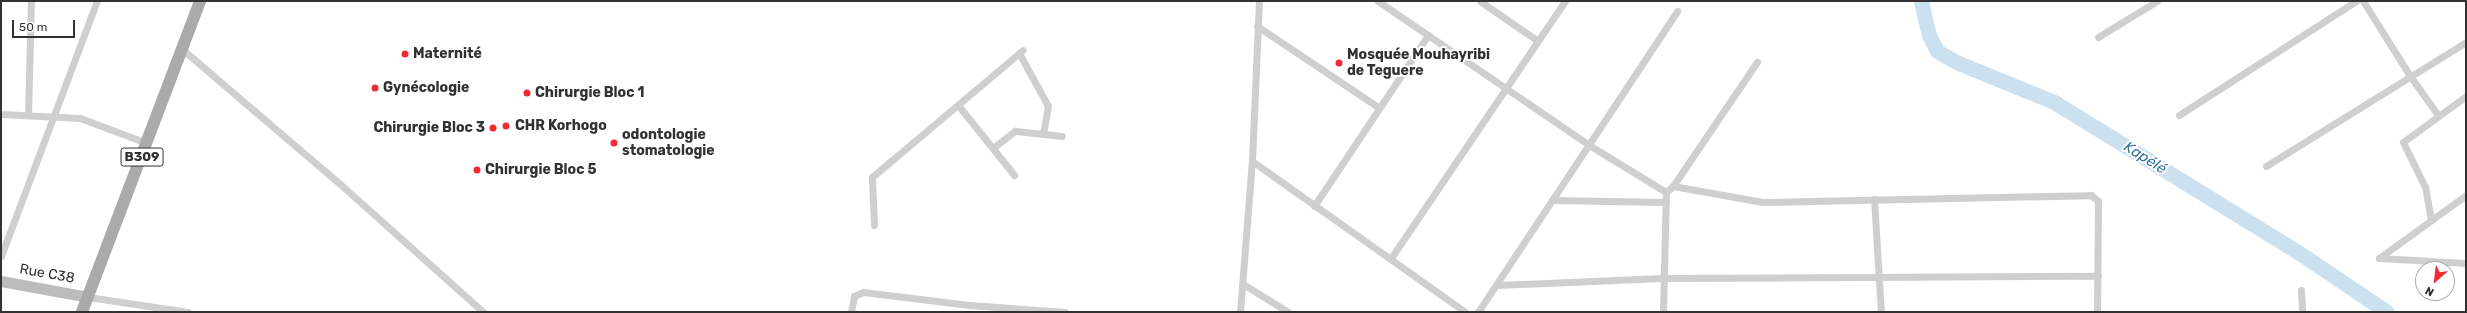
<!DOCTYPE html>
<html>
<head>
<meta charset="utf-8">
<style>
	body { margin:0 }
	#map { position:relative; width:2467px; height:313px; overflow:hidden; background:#fff; font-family:Rubik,sans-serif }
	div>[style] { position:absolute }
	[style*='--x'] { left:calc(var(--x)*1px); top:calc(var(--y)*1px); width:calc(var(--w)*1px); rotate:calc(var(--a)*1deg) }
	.river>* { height:15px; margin:-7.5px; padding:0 7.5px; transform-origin:7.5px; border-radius:7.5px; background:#cbe1f0 }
	.street>* { height:7px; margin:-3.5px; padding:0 3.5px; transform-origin:3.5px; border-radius:3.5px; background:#cfcfcf }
	.secondary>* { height:11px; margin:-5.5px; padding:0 5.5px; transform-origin:5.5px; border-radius:5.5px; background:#bcbcbc }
	.primary>* { height:12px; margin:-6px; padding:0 6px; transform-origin:6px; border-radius:6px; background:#aaa }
	.dots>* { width:11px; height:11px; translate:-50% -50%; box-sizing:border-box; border:2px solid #fff; border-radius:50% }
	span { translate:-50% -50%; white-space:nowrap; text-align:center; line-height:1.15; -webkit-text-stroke:4px #fff; paint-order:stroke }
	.shield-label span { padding:1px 3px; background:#fff; border:1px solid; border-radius:3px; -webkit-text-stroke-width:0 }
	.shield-label { font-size:13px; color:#323232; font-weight:700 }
	.poi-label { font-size:14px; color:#323232; font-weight:700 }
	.left { translate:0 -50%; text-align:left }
	.right { translate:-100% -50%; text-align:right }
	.street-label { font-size:14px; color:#323232 }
	.water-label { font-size:15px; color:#37749e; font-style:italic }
	.frame { position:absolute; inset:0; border:2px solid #323232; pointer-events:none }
	.north { position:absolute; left:2415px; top:261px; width:40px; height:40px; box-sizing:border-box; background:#fff; border:1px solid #adadad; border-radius:50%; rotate:208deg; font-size:11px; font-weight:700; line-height:16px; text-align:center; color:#323232 }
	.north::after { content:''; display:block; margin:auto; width:14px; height:18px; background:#f52934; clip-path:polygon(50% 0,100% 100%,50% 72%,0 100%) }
	.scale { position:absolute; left:12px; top:20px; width:63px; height:18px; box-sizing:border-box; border:2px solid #323232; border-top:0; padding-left:5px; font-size:12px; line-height:14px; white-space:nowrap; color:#323232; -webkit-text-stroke:3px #fff; paint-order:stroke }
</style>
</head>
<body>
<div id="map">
	<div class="river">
		<i style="--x:1921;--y:1;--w:35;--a:77"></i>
		<i style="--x:1929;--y:35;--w:18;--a:63"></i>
		<i style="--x:1937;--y:51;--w:22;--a:30"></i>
		<i style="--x:1956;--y:62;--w:106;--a:22.2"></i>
		<i style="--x:2054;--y:102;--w:286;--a:31.6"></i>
		<i style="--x:2298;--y:252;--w:107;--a:34"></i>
	</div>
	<div class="street">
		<i style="--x:1378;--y:1;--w:255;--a:34.3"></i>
		<i style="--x:1589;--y:145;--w:90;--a:31.4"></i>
		<i style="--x:1480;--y:1;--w:70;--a:34.6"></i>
		<i style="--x:2363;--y:1;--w:89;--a:57.9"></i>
		<i style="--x:2410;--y:76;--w:48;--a:54.3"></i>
		<i style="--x:1257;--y:26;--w:146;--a:33.8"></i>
		<i style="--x:2098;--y:37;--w:69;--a:-31.4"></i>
		<i style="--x:182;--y:49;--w:208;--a:40.5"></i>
		<i style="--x:340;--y:184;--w:192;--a:41.8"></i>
		<i style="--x:1019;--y:53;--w:60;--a:61.3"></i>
		<i style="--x:1048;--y:106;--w:28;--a:100"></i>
		<i style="--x:958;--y:105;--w:90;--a:51.3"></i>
		<i style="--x:1;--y:114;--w:79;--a:2.9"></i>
		<i style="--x:80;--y:118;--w:72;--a:20.5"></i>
		<i style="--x:28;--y:115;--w:114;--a:-88.5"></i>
		<i style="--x:2179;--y:115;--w:211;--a:-32.8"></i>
		<i style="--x:993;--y:148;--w:28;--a:-38"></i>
		<i style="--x:1015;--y:131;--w:47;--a:6.1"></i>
		<i style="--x:1252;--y:161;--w:261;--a:35.3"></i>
		<i style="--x:2266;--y:166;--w:235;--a:-31.8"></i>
		<i style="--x:1673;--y:186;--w:91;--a:10.1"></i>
		<i style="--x:1763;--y:202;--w:328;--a:-1.2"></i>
		<i style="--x:2091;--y:195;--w:9;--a:41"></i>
		<i style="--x:2098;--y:201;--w:111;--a:90.5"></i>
		<i style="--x:1874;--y:199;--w:113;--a:86.5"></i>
		<i style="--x:1552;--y:200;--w:114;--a:1"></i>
		<i style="--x:1314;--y:206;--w:206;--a:-56.3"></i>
		<i style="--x:2431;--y:220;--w:34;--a:-100"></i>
		<i style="--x:2425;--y:187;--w:50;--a:-116.1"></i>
		<i style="--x:2403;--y:142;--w:78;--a:-36.1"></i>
		<i style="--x:874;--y:225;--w:48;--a:-92.4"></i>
		<i style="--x:872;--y:177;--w:197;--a:-40.1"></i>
		<i style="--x:1;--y:256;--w:272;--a:-69.4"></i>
		<i style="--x:1391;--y:258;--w:310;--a:-55.9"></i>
		<i style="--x:2379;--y:258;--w:107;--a:-35.9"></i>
		<i style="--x:2379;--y:258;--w:87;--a:3.3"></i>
		<i style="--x:1243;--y:284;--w:53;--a:31.9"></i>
		<i style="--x:1497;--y:285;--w:165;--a:-2.4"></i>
		<i style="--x:1662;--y:278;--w:436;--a:-0.3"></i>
		<i style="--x:2301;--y:290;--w:22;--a:87"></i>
		<i style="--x:88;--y:297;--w:101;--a:8.5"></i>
		<i style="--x:851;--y:312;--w:16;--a:-79"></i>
		<i style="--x:854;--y:296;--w:10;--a:-24"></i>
		<i style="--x:863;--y:292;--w:107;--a:7"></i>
		<i style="--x:969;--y:305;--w:96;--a:4.2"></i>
		<i style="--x:1240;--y:312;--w:151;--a:-85.5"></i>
		<i style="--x:1252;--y:161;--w:160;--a:-87.5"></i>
		<i style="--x:1478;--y:312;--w:361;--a:-56.5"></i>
		<i style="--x:1663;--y:312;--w:120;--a:-88.6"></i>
		<i style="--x:1666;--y:192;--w:9;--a:-41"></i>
		<i style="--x:1673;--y:186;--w:150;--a:-55.9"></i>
	</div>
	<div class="secondary">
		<i style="--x:1;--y:281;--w:88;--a:10.4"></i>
	</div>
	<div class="primary">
		<i style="--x:82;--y:312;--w:333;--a:-69.2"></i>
	</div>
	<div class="dots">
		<i style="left:405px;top:54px;background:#f52934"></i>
		<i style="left:1339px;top:63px;background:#f52934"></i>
		<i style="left:375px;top:88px;background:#f52934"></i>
		<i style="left:527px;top:93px;background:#f52934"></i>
		<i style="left:506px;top:126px;background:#f52934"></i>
		<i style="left:493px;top:128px;background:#f52934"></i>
		<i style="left:614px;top:143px;background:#f52934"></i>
		<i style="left:477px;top:170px;background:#f52934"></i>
	</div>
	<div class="shield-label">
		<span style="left:142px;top:157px">B309</span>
	</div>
	<div class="poi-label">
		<span class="left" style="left:413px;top:54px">Maternité</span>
		<span class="left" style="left:1347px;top:63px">Mosquée Mouhayribi<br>de Teguere</span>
		<span class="left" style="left:383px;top:88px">Gynécologie</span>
		<span class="left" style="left:535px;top:93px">Chirurgie Bloc 1</span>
		<span class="left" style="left:515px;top:126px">CHR Korhogo</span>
		<span class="right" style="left:485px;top:128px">Chirurgie Bloc 3</span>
		<span class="left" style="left:622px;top:143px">odontologie<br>stomatologie</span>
		<span class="left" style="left:485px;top:170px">Chirurgie Bloc 5</span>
	</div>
	<div class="street-label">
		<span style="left:47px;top:274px;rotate:10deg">Rue C38</span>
	</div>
	<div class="water-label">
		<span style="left:2145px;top:158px;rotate:32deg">Kapélé</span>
	</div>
	<div class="frame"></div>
	<div class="north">N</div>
	<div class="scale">50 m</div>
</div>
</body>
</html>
